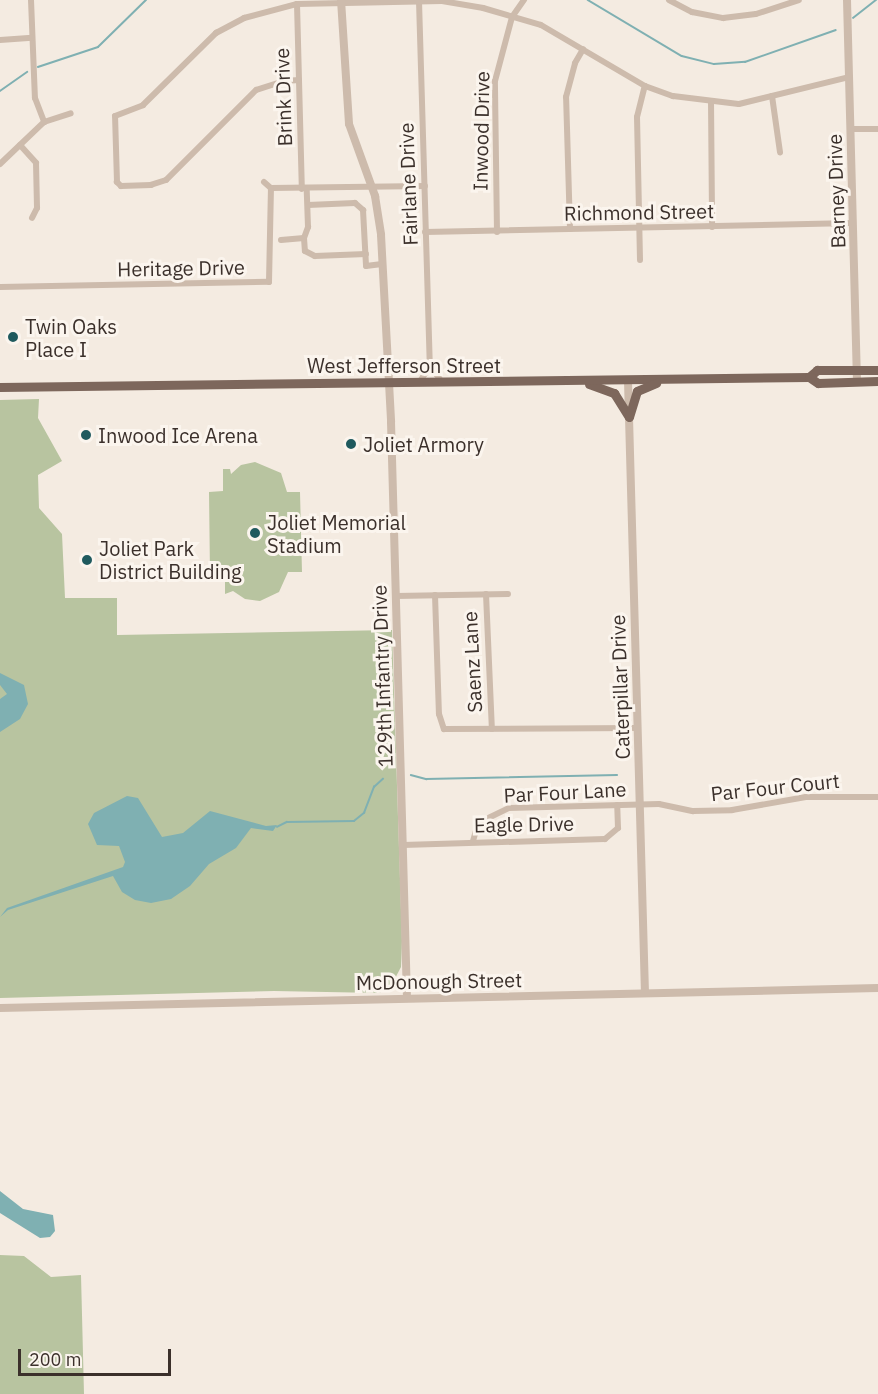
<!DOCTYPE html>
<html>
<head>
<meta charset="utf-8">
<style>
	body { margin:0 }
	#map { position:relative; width:878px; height:1394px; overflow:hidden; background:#f4ebe1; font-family:"IBM Plex Sans",sans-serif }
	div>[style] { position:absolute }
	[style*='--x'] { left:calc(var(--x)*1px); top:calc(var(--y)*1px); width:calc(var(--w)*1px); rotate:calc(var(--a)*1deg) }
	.green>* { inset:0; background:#b8c4a0 }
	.water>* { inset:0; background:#7fb0b2 }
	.stream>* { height:1.5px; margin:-0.75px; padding:0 0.75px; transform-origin:0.75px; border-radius:0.75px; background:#7fb0b2 }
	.minor>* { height:6px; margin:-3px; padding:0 3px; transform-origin:3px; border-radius:3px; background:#cdbbac }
	.tertiary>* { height:8px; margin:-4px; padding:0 4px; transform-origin:4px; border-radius:4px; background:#cdbbac }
	.primary>* { height:9px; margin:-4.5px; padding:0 4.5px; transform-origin:4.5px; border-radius:4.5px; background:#7d675c }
	.dots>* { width:16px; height:16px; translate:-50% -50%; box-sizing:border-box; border:3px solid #fbf5ee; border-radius:50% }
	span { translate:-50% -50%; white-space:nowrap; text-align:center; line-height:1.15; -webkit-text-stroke:6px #fbf5ee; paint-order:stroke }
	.street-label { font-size:20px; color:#3b302b }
	.poi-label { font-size:20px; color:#3b302b }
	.left { translate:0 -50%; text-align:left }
	.scale { position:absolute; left:18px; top:1349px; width:153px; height:27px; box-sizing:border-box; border:3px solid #3b302b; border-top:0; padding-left:8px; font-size:18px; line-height:21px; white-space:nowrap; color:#3b302b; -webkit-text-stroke:4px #fbf5ee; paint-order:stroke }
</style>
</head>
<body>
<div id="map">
	<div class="green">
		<i style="clip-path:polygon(39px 399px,38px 418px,62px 461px,38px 475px,39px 508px,62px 534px,65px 598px,117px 598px,117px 635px,392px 630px,402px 941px,401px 967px,390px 988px,379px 993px,274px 991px,0 998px,0 400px)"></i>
		<i style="clip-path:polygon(255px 462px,281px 473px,287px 492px,300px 492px,302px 572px,288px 572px,279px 592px,260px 601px,245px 599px,233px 591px,225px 594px,225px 574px,210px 574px,209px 492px,223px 491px,223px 469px,230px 469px,231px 474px,241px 465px)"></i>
		<i style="clip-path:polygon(0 1255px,24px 1256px,51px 1277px,81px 1275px,84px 1394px,0 1394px)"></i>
	</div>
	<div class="water">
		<i style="clip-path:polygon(0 673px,24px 685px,28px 704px,20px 719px,0 732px,0 699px,7px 694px,0 685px)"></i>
		<i style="clip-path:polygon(127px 796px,138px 798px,162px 837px,183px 833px,210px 811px,266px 826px,277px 825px,273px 831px,251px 828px,236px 848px,209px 864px,190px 886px,171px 899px,151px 903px,135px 900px,122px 892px,113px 876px,8px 910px,0 917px,7px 908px,123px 867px,125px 862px,119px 846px,97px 845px,88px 824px,94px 813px)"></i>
		<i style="clip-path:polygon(0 1191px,23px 1209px,53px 1215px,55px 1231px,50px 1237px,40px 1238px,0 1213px)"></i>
	</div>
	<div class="stream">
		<i style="--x:588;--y:0;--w:109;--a:30.8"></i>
		<i style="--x:682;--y:56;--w:33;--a:14"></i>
		<i style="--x:714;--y:64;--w:31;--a:-4"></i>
		<i style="--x:745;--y:62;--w:96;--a:-19.4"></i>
		<i style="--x:853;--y:18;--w:29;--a:-38"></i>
		<i style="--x:38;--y:67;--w:63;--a:-18.4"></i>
		<i style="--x:98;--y:47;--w:67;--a:-44.4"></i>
		<i style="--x:0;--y:91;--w:33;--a:-35"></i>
		<i style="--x:411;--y:775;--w:16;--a:15"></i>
		<i style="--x:426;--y:779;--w:191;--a:-1.2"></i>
		<i style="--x:277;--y:827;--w:11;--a:-27"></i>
		<i style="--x:287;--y:822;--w:67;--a:-0.9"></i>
		<i style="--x:354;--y:821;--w:13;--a:-39"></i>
		<i style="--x:364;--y:813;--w:28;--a:-69"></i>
		<i style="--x:374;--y:787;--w:12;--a:-42"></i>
	</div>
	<div class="minor">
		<i style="--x:31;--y:0;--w:98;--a:87.7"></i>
		<i style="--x:35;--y:98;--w:26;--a:69"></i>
		<i style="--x:669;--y:0;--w:26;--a:28"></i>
		<i style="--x:692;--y:12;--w:32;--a:11"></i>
		<i style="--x:723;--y:18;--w:33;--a:-7"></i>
		<i style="--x:756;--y:14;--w:45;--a:-18"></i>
		<i style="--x:419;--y:1;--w:365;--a:88.3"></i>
		<i style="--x:430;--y:366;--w:20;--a:53"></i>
		<i style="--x:297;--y:4;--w:185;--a:88.5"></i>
		<i style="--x:0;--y:40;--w:32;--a:-4"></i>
		<i style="--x:299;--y:80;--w:15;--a:176"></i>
		<i style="--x:284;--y:81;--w:29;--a:162"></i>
		<i style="--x:256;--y:90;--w:127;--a:135"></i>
		<i style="--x:166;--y:180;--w:16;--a:162"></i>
		<i style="--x:151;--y:185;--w:30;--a:178"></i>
		<i style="--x:121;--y:186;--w:6;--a:-135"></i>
		<i style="--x:117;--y:182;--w:66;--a:-91.7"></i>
		<i style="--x:115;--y:116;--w:30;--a:-21"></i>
		<i style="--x:143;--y:105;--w:103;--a:-44.6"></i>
		<i style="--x:216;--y:33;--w:32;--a:-28"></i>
		<i style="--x:244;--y:18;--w:55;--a:-14.8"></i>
		<i style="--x:297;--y:4;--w:145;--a:-1.2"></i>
		<i style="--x:442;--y:1;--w:42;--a:9.7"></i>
		<i style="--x:483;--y:8;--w:60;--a:16.3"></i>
		<i style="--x:541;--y:25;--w:121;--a:30.4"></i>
		<i style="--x:645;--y:86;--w:30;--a:20"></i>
		<i style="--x:673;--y:96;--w:66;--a:6.9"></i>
		<i style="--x:739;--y:104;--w:113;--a:-13.8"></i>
		<i style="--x:772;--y:96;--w:57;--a:81.9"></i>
		<i style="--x:711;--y:101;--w:126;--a:89.5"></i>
		<i style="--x:851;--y:129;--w:27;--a:0"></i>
		<i style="--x:20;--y:145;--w:24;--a:48"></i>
		<i style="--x:36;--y:163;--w:45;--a:88.7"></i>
		<i style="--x:37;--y:208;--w:11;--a:117"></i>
		<i style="--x:0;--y:164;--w:61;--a:-43.7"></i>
		<i style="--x:44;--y:122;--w:28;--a:-18"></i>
		<i style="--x:264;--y:182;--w:9;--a:41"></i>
		<i style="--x:271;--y:188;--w:154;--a:-0.7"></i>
		<i style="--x:308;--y:205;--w:47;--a:-2.4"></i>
		<i style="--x:355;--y:203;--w:11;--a:41"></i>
		<i style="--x:363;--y:210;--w:56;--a:86.9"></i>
		<i style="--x:366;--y:266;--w:16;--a:-7"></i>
		<i style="--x:570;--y:229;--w:132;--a:-91.7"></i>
		<i style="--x:566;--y:97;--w:35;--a:-75"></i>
		<i style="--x:575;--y:63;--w:16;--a:-60"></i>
		<i style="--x:425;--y:232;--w:428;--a:-1.2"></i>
		<i style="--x:497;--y:232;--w:151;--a:-90.8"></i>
		<i style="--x:495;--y:81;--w:66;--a:-75.1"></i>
		<i style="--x:512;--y:17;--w:21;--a:-55"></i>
		<i style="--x:304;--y:238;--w:13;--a:86"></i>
		<i style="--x:305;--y:251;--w:11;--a:27"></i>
		<i style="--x:315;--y:256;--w:51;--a:-2.2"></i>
		<i style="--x:281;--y:240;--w:23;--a:-5"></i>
		<i style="--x:304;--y:238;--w:12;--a:-70"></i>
		<i style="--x:308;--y:227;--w:38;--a:-92"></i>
		<i style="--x:640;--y:260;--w:143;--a:-91.2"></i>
		<i style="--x:637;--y:117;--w:32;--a:-76"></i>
		<i style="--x:0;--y:287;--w:269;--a:-1.1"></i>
		<i style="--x:269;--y:282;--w:94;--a:-88.8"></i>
		<i style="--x:419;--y:383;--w:20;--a:-57"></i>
		<i style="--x:486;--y:594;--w:135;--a:87.5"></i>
		<i style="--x:435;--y:595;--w:119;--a:88.1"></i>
		<i style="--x:439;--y:714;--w:16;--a:72"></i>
		<i style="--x:444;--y:729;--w:194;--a:-0.3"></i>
		<i style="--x:396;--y:596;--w:112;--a:-1"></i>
		<i style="--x:473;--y:841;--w:19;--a:-74"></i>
		<i style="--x:478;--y:823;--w:34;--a:-26"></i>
		<i style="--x:509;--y:808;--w:150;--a:-1.5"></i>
		<i style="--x:659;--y:804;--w:35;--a:12"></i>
		<i style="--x:693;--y:811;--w:39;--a:-1"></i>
		<i style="--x:732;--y:810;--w:75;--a:-10"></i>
		<i style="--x:806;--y:797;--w:72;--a:0"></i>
		<i style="--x:403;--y:845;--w:202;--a:-1.7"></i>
		<i style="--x:605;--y:839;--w:17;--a:-40"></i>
		<i style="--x:618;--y:828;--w:23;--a:-92"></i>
	</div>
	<div class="tertiary">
		<i style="--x:341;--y:0;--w:124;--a:86.3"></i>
		<i style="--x:349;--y:124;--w:77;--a:70.1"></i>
		<i style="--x:375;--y:196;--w:39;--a:81"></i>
		<i style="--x:381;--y:235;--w:187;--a:86.9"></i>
		<i style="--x:391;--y:422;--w:576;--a:88.41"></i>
		<i style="--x:847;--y:0;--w:382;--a:88.5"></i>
		<i style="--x:628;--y:381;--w:611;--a:88.41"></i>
		<i style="--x:0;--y:1008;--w:878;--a:-1.3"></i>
	</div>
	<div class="primary">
		<i style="--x:809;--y:377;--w:11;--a:-41"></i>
		<i style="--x:817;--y:370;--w:61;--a:0"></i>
		<i style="--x:589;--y:384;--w:27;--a:20"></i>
		<i style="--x:614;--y:393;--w:28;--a:58"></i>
		<i style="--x:0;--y:387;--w:809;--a:-0.71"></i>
		<i style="--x:809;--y:377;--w:11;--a:34"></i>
		<i style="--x:818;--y:383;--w:60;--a:-1.9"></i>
		<i style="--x:629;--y:417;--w:27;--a:-73"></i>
		<i style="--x:637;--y:391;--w:21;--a:-23"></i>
	</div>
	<div class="dots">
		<i style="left:13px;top:337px;background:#1f5a5e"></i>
		<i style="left:86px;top:435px;background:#1f5a5e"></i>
		<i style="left:351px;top:444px;background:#1f5a5e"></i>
		<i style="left:255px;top:533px;background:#1f5a5e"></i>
		<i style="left:87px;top:560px;background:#1f5a5e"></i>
	</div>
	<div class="street-label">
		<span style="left:283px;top:97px;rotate:-92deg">Brink Drive</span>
		<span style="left:481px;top:131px;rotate:-89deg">Inwood Drive</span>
		<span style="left:408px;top:184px;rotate:-92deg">Fairlane Drive</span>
		<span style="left:836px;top:191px;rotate:-92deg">Barney Drive</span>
		<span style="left:639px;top:212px;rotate:-1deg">Richmond Street</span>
		<span style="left:181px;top:268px;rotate:-1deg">Heritage Drive</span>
		<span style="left:404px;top:365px">West Jefferson Street</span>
		<span style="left:472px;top:662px;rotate:-93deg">Saenz Lane</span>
		<span style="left:382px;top:676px;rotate:-92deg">129th Infantry Drive</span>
		<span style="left:620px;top:687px;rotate:-92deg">Caterpillar Drive</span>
		<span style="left:775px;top:787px;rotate:-6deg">Par Four Court</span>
		<span style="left:565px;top:792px;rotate:-3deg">Par Four Lane</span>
		<span style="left:524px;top:824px;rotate:-1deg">Eagle Drive</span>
		<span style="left:439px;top:981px;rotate:-1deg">McDonough Street</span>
	</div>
	<div class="poi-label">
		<span class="left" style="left:25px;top:338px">Twin Oaks<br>Place I</span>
		<span class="left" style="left:98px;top:435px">Inwood Ice Arena</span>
		<span class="left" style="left:363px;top:444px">Joliet Armory</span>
		<span class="left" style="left:267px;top:534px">Joliet Memorial<br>Stadium</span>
		<span class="left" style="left:99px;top:560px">Joliet Park<br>District Building</span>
	</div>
	<div class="scale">200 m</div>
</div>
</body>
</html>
